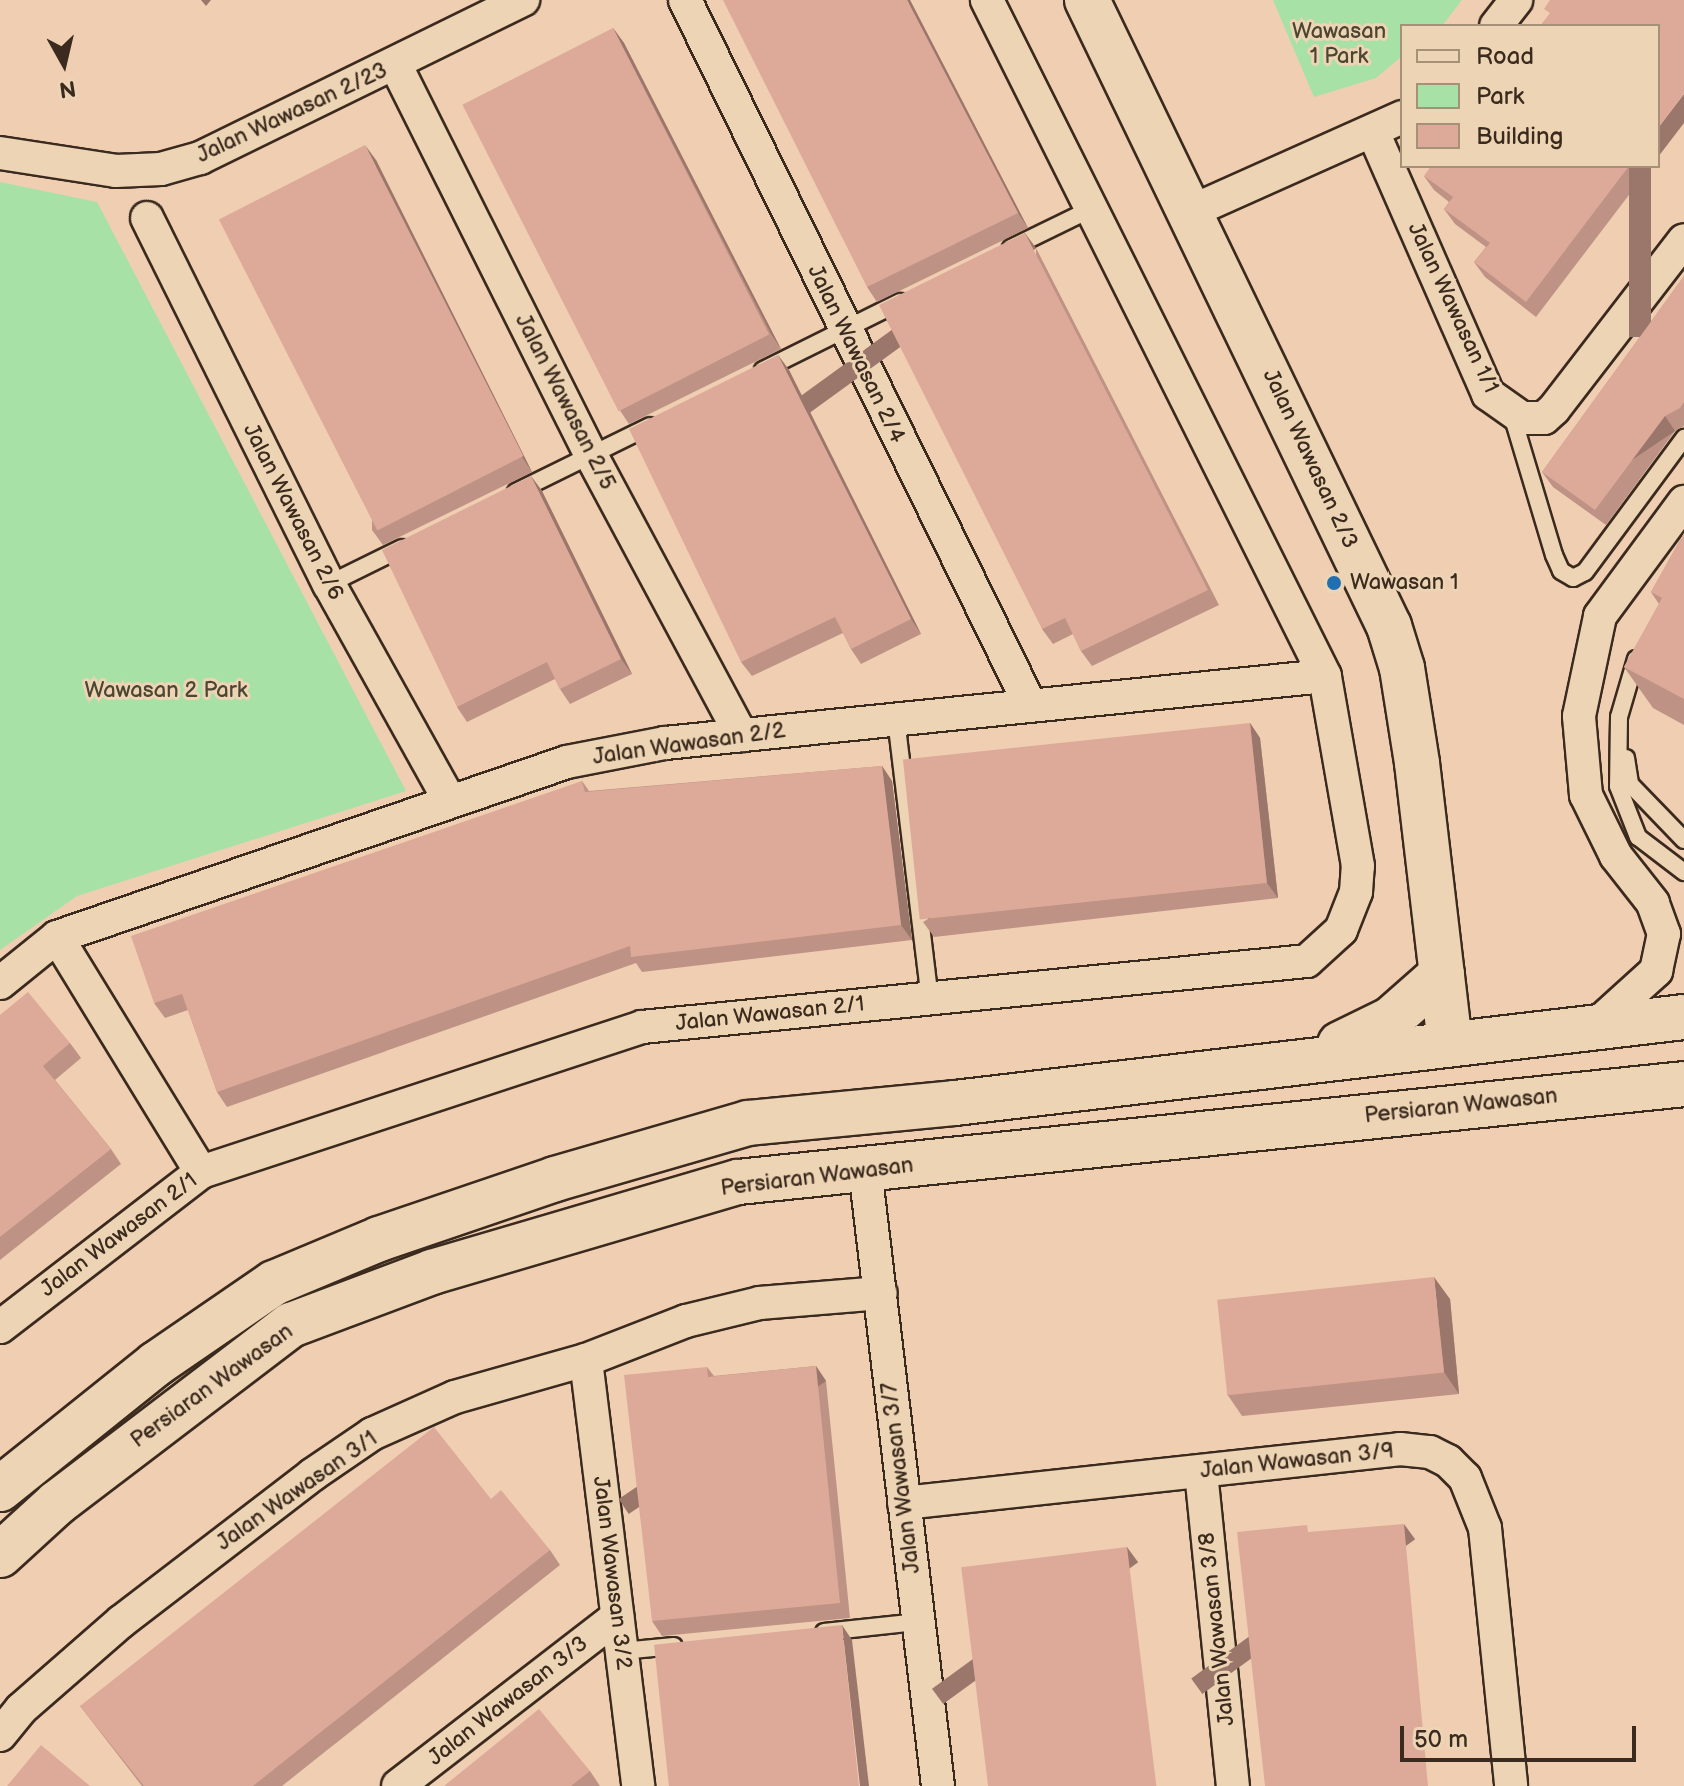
<!DOCTYPE html>
<html>
<head>
<meta charset="utf-8">
<style>
	body { margin:0 }
	#map { position:relative; width:1684px; height:1786px; overflow:hidden; background:#efceb2; font-family:"Balsamiq Sans",sans-serif }
	div>[style] { position:absolute }
	[style*='--x'] { left:calc(var(--x)*1px); top:calc(var(--y)*1px); width:calc(var(--w)*1px); rotate:calc(var(--a)*1deg) }
	.green>* { inset:0; background:#a8e1a6 }
	.roads { filter:drop-shadow(2px 0 #3b2a1e) drop-shadow(-2px 0 #3b2a1e) drop-shadow(0 2px #3b2a1e) drop-shadow(0 -2px #3b2a1e) }
	.lane>* { height:16px; margin:-8px; padding:0 8px; transform-origin:8px; border-radius:8px; background:#ecd4b4 }
	.street>* { height:32px; margin:-16px; padding:0 16px; transform-origin:16px; border-radius:16px; background:#ecd4b4 }
	.secondary>* { height:44px; margin:-22px; padding:0 22px; transform-origin:22px; border-radius:22px; background:#ecd4b4 }
	.wall>* { inset:0; background:#be9284 }
	.shaded-wall>* { inset:0; background:#9b776b; transform-origin:0 0 }
	.building>* { inset:0; background:#da9; transform-origin:0 0 }
	.dots>* { width:22px; height:22px; translate:-50% -50%; box-sizing:border-box; border:4px solid #ecd4b4; border-radius:50% }
	span { translate:-50% -50%; white-space:nowrap; text-align:center; line-height:1.15; -webkit-text-stroke:6px #ecd4b4; paint-order:stroke }
	.park-label { font-size:22px; color:#4b4532 }
	.street-label { font-size:22px; color:#3b2a1e }
	.poi-label { font-size:22px; color:#3b2a1e }
	.left { translate:0 -50%; text-align:left }
	.legend { position:absolute; left:1400px; top:24px; width:260px; height:144px; box-sizing:border-box; background:#ecd4b4; border:2px solid #a59078; margin:0; padding:10px 14px; list-style:none; font-size:24px; color:#3b2a1e }
	.legend li { display:flex; align-items:center; gap:16px; height:40px }
	.legend b { width:40px; border:2px solid #a59078 }
	.north { position:absolute; left:24px; top:24px; width:80px; height:80px; -webkit-text-stroke:6px #ecd4b4; paint-order:stroke; rotate:172deg; font-size:22px; font-weight:700; line-height:32px; text-align:center; color:#3b2a1e }
	.north::after { content:''; display:block; margin:auto; width:28px; height:36px; background:#3b2a1e; clip-path:polygon(50% 0,100% 100%,50% 72%,0 100%) }
	.scale { position:absolute; left:1400px; top:1726px; width:236px; height:36px; box-sizing:border-box; border:4px solid #3b2a1e; border-top:0; padding-left:10px; font-size:24px; line-height:28px; white-space:nowrap; color:#3b2a1e; -webkit-text-stroke:6px #ecd4b4; paint-order:stroke }
</style>
</head>
<body>
<div id="map">
	<div class="green">
		<i style="clip-path:polygon(1273px 0,1462px 0,1442px 26px,1402px 26px,1402px 56px,1376px 78px,1314px 97px)"></i>
		<i style="clip-path:polygon(0 182px,97px 202px,406px 791px,77px 896px,0 950px)"></i>
	</div>
	<div class="roads">
		<div class="lane">
			<i style="--x:1011;--y:248;--w:87;--a:-26"></i>
			<i style="--x:763;--y:370;--w:153;--a:-26.4"></i>
			<i style="--x:1512;--y:415;--w:146;--a:73.3"></i>
			<i style="--x:1554;--y:555;--w:17;--a:66"></i>
			<i style="--x:1561;--y:571;--w:14;--a:30"></i>
			<i style="--x:1573;--y:578;--w:13;--a:-27"></i>
			<i style="--x:1585;--y:572;--w:167;--a:-53.5"></i>
			<i style="--x:516;--y:492;--w:149;--a:-26.2"></i>
			<i style="--x:329;--y:584;--w:81;--a:-26.3"></i>
			<i style="--x:1636;--y:659;--w:60;--a:106.3"></i>
			<i style="--x:1619;--y:717;--w:69;--a:90.8"></i>
			<i style="--x:1618;--y:786;--w:55;--a:68.6"></i>
			<i style="--x:1638;--y:837;--w:58;--a:37.3"></i>
			<i style="--x:896;--y:719;--w:281;--a:83.1"></i>
			<i style="--x:1626;--y:758;--w:26;--a:81"></i>
			<i style="--x:1630;--y:784;--w:78;--a:46"></i>
			<i style="--x:824;--y:1632;--w:95;--a:-6.1"></i>
			<i style="--x:622;--y:1651;--w:52;--a:-5.5"></i>
		</div>
		<div class="street">
			<i style="--x:685;--y:0;--w:785;--a:63.92"></i>
			<i style="--x:1496;--y:26;--w:33;--a:-52"></i>
			<i style="--x:396;--y:66;--w:435;--a:63.4"></i>
			<i style="--x:591;--y:455;--w:318;--a:61.8"></i>
			<i style="--x:1374;--y:134;--w:284;--a:66.3"></i>
			<i style="--x:1488;--y:394;--w:42;--a:35.2"></i>
			<i style="--x:1522;--y:418;--w:22;--a:0"></i>
			<i style="--x:1544;--y:418;--w:13;--a:-42"></i>
			<i style="--x:1554;--y:409;--w:213;--a:-52.4"></i>
			<i style="--x:0;--y:153;--w:117;--a:8.8"></i>
			<i style="--x:116;--y:171;--w:45;--a:-2.5"></i>
			<i style="--x:161;--y:169;--w:41;--a:-15.8"></i>
			<i style="--x:200;--y:158;--w:360;--a:-26.1"></i>
			<i style="--x:1192;--y:211;--w:230;--a:-24.1"></i>
			<i style="--x:147;--y:218;--w:409;--a:63.6"></i>
			<i style="--x:329;--y:584;--w:247;--a:60.9"></i>
			<i style="--x:57;--y:937;--w:276;--a:58.5"></i>
			<i style="--x:0;--y:983;--w:73;--a:-38.9"></i>
			<i style="--x:57;--y:937;--w:539;--a:-18.94"></i>
			<i style="--x:567;--y:762;--w:100;--a:-11"></i>
			<i style="--x:665;--y:743;--w:663;--a:-5.8"></i>
			<i style="--x:1594;--y:1027;--w:84;--a:-42.1"></i>
			<i style="--x:1656;--y:971;--w:38;--a:-78"></i>
			<i style="--x:1664;--y:934;--w:33;--a:-110"></i>
			<i style="--x:1653;--y:903;--w:60;--a:-128.2"></i>
			<i style="--x:1616;--y:856;--w:68;--a:-116.2"></i>
			<i style="--x:1586;--y:795;--w:79;--a:-95.1"></i>
			<i style="--x:1579;--y:716;--w:102;--a:-78.1"></i>
			<i style="--x:1600;--y:616;--w:142;--a:-53.6"></i>
			<i style="--x:865;--y:1169;--w:621;--a:83.25"></i>
			<i style="--x:0;--y:1327;--w:254;--a:-37.6"></i>
			<i style="--x:201;--y:1172;--w:464;--a:-18.2"></i>
			<i style="--x:642;--y:1027;--w:668;--a:-5.67"></i>
			<i style="--x:1307;--y:961;--w:46;--a:-42.4"></i>
			<i style="--x:1341;--y:930;--w:41;--a:-68.5"></i>
			<i style="--x:1356;--y:892;--w:26;--a:-86"></i>
			<i style="--x:1358;--y:866;--w:193;--a:-99.9"></i>
			<i style="--x:1325;--y:676;--w:756;--a:-116.57"></i>
			<i style="--x:586;--y:1360;--w:429;--a:83"></i>
			<i style="--x:1201;--y:1472;--w:316;--a:84.2"></i>
			<i style="--x:904;--y:1503;--w:499;--a:-6.2"></i>
			<i style="--x:1400;--y:1449;--w:30;--a:6"></i>
			<i style="--x:1430;--y:1452;--w:20;--a:27"></i>
			<i style="--x:1448;--y:1461;--w:24;--a:45"></i>
			<i style="--x:1465;--y:1478;--w:54;--a:68.2"></i>
			<i style="--x:1485;--y:1528;--w:259;--a:84.2"></i>
			<i style="--x:0;--y:1735;--w:33;--a:-51"></i>
			<i style="--x:21;--y:1709;--w:134;--a:-41.1"></i>
			<i style="--x:122;--y:1621;--w:240;--a:-37.5"></i>
			<i style="--x:312;--y:1475;--w:73;--a:-34.3"></i>
			<i style="--x:372;--y:1434;--w:91;--a:-24"></i>
			<i style="--x:455;--y:1397;--w:136;--a:-15.8"></i>
			<i style="--x:586;--y:1360;--w:107;--a:-21.3"></i>
			<i style="--x:686;--y:1321;--w:76;--a:-13.7"></i>
			<i style="--x:760;--y:1303;--w:121;--a:-4.7"></i>
			<i style="--x:398;--y:1786;--w:277;--a:-37.7"></i>
		</div>
		<div class="secondary">
			<i style="--x:1087;--y:0;--w:695;--a:64.25"></i>
			<i style="--x:1389;--y:626;--w:44;--a:72.8"></i>
			<i style="--x:1402;--y:668;--w:96;--a:81"></i>
			<i style="--x:1417;--y:763;--w:281;--a:83.3"></i>
			<i style="--x:1340;--y:1044;--w:57;--a:-26.1"></i>
			<i style="--x:1391;--y:1019;--w:68;--a:-41.4"></i>
			<i style="--x:0;--y:1489;--w:200;--a:-38.7"></i>
			<i style="--x:156;--y:1364;--w:143;--a:-34.5"></i>
			<i style="--x:274;--y:1283;--w:114;--a:-22.7"></i>
			<i style="--x:379;--y:1239;--w:186;--a:-18.8"></i>
			<i style="--x:555;--y:1179;--w:201;--a:-16.2"></i>
			<i style="--x:748;--y:1123;--w:208;--a:-5.5"></i>
			<i style="--x:955;--y:1103;--w:734;--a:-6.73"></i>
			<i style="--x:0;--y:1555;--w:77;--a:-42.4"></i>
			<i style="--x:57;--y:1503;--w:294;--a:-37.3"></i>
			<i style="--x:291;--y:1325;--w:151;--a:-20.6"></i>
			<i style="--x:432;--y:1272;--w:319;--a:-16.4"></i>
			<i style="--x:738;--y:1182;--w:951;--a:-5.91"></i>
		</div>
	</div>
	<div class="wall">
		<i style="clip-path:polygon(910px 0,1028px 228px,877px 302px,867px 287px)"></i>
		<i style="clip-path:polygon(613px 28px,624px 43px,781px 349px,629px 424px,619px 409px)"></i>
		<i style="clip-path:polygon(376px 160px,532px 472px,383px 545px,372px 530px)"></i>
		<i style="clip-path:polygon(1651px 166px,1536px 317px,1485px 277px,1474px 262px,1486px 247px,1455px 224px,1444px 209px,1449px 202px,1434px 190px,1424px 176px)"></i>
		<i style="clip-path:polygon(1036px 248px,1219px 605px,1092px 666px,1081px 651px,1073px 634px,1053px 644px,1042px 629px)"></i>
		<i style="clip-path:polygon(1684px 276px,1684px 426px,1675px 431px,1606px 525px,1553px 487px,1542px 472px)"></i>
		<i style="clip-path:polygon(778px 355px,789px 370px,921px 634px,861px 664px,851px 649px,843px 633px,752px 676px,741px 662px)"></i>
		<i style="clip-path:polygon(531px 476px,542px 491px,632px 674px,570px 704px,560px 689px,555px 679px,467px 722px,457px 707px)"></i>
		<i style="clip-path:polygon(1684px 533px,1684px 725px,1653px 708px,1624px 667px,1659px 604px,1651px 592px)"></i>
		<i style="clip-path:polygon(1250px 723px,1260px 738px,1278px 898px,934px 937px,923px 922px)"></i>
		<i style="clip-path:polygon(882px 766px,892px 781px,912px 940px,642px 972px,636px 963px,227px 1107px,217px 1092px,188px 1010px,165px 1018px,154px 1003px,582px 781px,589px 791px)"></i>
		<i style="clip-path:polygon(0 1015px,70px 1043px,81px 1058px,55px 1080px,111px 1149px,121px 1164px,0 1260px)"></i>
		<i style="clip-path:polygon(1450px 1299px,1459px 1394px,1242px 1416px,1227px 1394px)"></i>
		<i style="clip-path:polygon(816px 1366px,826px 1381px,850px 1618px,662px 1636px,652px 1621px,707px 1367px,714px 1376px)"></i>
		<i style="clip-path:polygon(491px 1499px,550px 1550px,560px 1565px,282px 1786px,142px 1786px,80px 1706px)"></i>
		<i style="clip-path:polygon(590px 1771px,600px 1786px,444px 1786px)"></i>
	</div>
	<div class="shaded-wall">
		<i style="clip-path:polygon(201px 0,211px 0,206px 6px)"></i>
		<i style="clip-path:polygon(907px 0,910px 0,1028px 228px,1018px 213px)"></i>
		<i style="clip-path:polygon(613px 28px,624px 43px,781px 349px,771px 334px)"></i>
		<i style="clip-path:polygon(1684px 94px,1684px 123px,1658px 157px,1658px 128px)"></i>
		<i style="clip-path:polygon(365px 145px,376px 160px,532px 472px,522px 457px)"></i>
		<i style="left:1629px;top:166px;width:22px;height:171px"></i>
		<i style="left:1025px;top:233px;width:19px;height:401px;rotate:54deg"></i>
		<i style="clip-path:polygon(778px 355px,789px 370px,921px 634px,911px 619px)"></i>
		<i style="left:1665px;top:416px;width:18px;height:117px;rotate:56deg"></i>
		<i style="clip-path:polygon(531px 476px,542px 491px,632px 674px,621px 659px)"></i>
		<i style="clip-path:polygon(1250px 723px,1260px 738px,1278px 898px,1267px 883px)"></i>
		<i style="clip-path:polygon(882px 766px,892px 781px,912px 940px,901px 925px)"></i>
		<i style="clip-path:polygon(1434px 1277px,1450px 1299px,1459px 1394px,1444px 1372px)"></i>
		<i style="left:816px;top:1366px;width:18px;height:238px;rotate:56deg"></i>
		<i style="left:1404px;top:1524px;width:19px;height:263px;rotate:54deg"></i>
		<i style="left:1127px;top:1547px;width:19px;height:241px;rotate:54deg"></i>
		<i style="clip-path:polygon(842px 1625px,852px 1640px,869px 1786px,860px 1786px)"></i>
	</div>
	<div class="building">
		<i style="clip-path:polygon(723px 0,907px 0,1018px 213px,867px 287px)"></i>
		<i style="clip-path:polygon(1550px 0,1684px 0,1684px 94px,1658px 128px,1658px 26px,1540px 26px,1550px 13px,1544px 9px)"></i>
		<i style="left:613px;top:28px;width:344px;height:169px;rotate:63deg"></i>
		<i style="left:365px;top:145px;width:349px;height:164px;rotate:63deg"></i>
		<i style="clip-path:polygon(1431px 166px,1629px 166px,1526px 302px,1474px 262px,1490px 243px,1444px 209px,1453px 197px,1424px 176px)"></i>
		<i style="clip-path:polygon(1025px 233px,1208px 590px,1081px 651px,1065px 618px,1042px 629px,879px 305px)"></i>
		<i style="clip-path:polygon(1684px 276px,1684px 402px,1680px 408px,1665px 416px,1595px 510px,1542px 472px)"></i>
		<i style="clip-path:polygon(778px 355px,911px 619px,851px 649px,835px 617px,741px 662px,629px 429px)"></i>
		<i style="clip-path:polygon(531px 476px,621px 659px,560px 689px,547px 662px,457px 707px,382px 550px)"></i>
		<i style="clip-path:polygon(1684px 533px,1684px 699px,1624px 667px,1662px 598px,1651px 592px)"></i>
		<i style="left:1250px;top:723px;width:161px;height:349px;rotate:84deg"></i>
		<i style="clip-path:polygon(882px 766px,901px 925px,631px 957px,630px 946px,217px 1092px,182px 994px,154px 1003px,131px 936px,582px 781px,585px 792px)"></i>
		<i style="clip-path:polygon(28px 992px,70px 1043px,43px 1066px,111px 1149px,0 1237px,0 1015px)"></i>
		<i style="left:1434px;top:1277px;width:96px;height:218px;rotate:84deg"></i>
		<i style="clip-path:polygon(816px 1366px,840px 1603px,652px 1621px,624px 1375px,707px 1367px,708px 1377px)"></i>
		<i style="clip-path:polygon(434px 1427px,491px 1499px,501px 1490px,550px 1550px,253px 1786px,144px 1786px,80px 1706px)"></i>
		<i style="clip-path:polygon(1404px 1524px,1428px 1786px,1265px 1786px,1237px 1532px,1307px 1525px,1308px 1532px)"></i>
		<i style="left:1127px;top:1547px;width:241px;height:167px;rotate:83deg"></i>
		<i style="left:842px;top:1625px;width:162px;height:189px;rotate:84deg"></i>
		<i style="clip-path:polygon(539px 1709px,590px 1771px,571px 1786px,444px 1786px)"></i>
		<i style="clip-path:polygon(41px 1745px,90px 1786px,7px 1786px)"></i>
	</div>
	<div class="dots">
		<i style="left:1334px;top:583px;background:#1f6fb2"></i>
	</div>
	<div class="park-label">
		<span style="left:1339px;top:44px">Wawasan<br>1 Park</span>
		<span style="left:166px;top:691px">Wawasan 2 Park</span>
	</div>
	<div class="street-label">
		<span style="left:292px;top:113px;rotate:-25deg">Jalan Wawasan 2/23</span>
		<span style="left:1453px;top:308px;rotate:65deg">Jalan Wawasan 1/1</span>
		<span style="left:856px;top:354px;rotate:64deg">Jalan Wawasan 2/4</span>
		<span style="left:565px;top:402px;rotate:63deg">Jalan Wawasan 2/5</span>
		<span style="left:1310px;top:459px;rotate:65deg">Jalan Wawasan 2/3</span>
		<span style="left:293px;top:512px;rotate:63deg">Jalan Wawasan 2/6</span>
		<span style="left:689px;top:744px;rotate:-8deg">Jalan Wawasan 2/2</span>
		<span style="left:770px;top:1014px;rotate:-6deg">Jalan Wawasan 2/1</span>
		<span style="left:1461px;top:1106px;rotate:-6deg">Persiaran Wawasan</span>
		<span style="left:817px;top:1177px;rotate:-7deg">Persiaran Wawasan</span>
		<span style="left:119px;top:1235px;rotate:-37deg">Jalan Wawasan 2/1</span>
		<span style="left:212px;top:1386px;rotate:-36deg">Persiaran Wawasan</span>
		<span style="left:1297px;top:1461px;rotate:-6deg">Jalan Wawasan 3/9</span>
		<span style="left:901px;top:1478px;rotate:-97deg">Jalan Wawasan 3/7</span>
		<span style="left:297px;top:1491px;rotate:-35deg">Jalan Wawasan 3/1</span>
		<span style="left:612px;top:1573px;rotate:83deg">Jalan Wawasan 3/2</span>
		<span style="left:1217px;top:1629px;rotate:-96deg">Jalan Wawasan 3/8</span>
		<span style="left:508px;top:1701px;rotate:-38deg">Jalan Wawasan 3/3</span>
	</div>
	<div class="poi-label">
		<span class="left" style="left:1350px;top:583px">Wawasan 1</span>
	</div>
	<ul class="legend">
	<li><b style="height:10px;background:#ecd4b4"></b>Road</li>
	<li><b style="height:22px;background:#a8e1a6"></b>Park</li>
	<li><b style="height:22px;background:#da9"></b>Building</li>
	</ul>
	<div class="north">N</div>
	<div class="scale">50 m</div>
</div>
</body>
</html>
